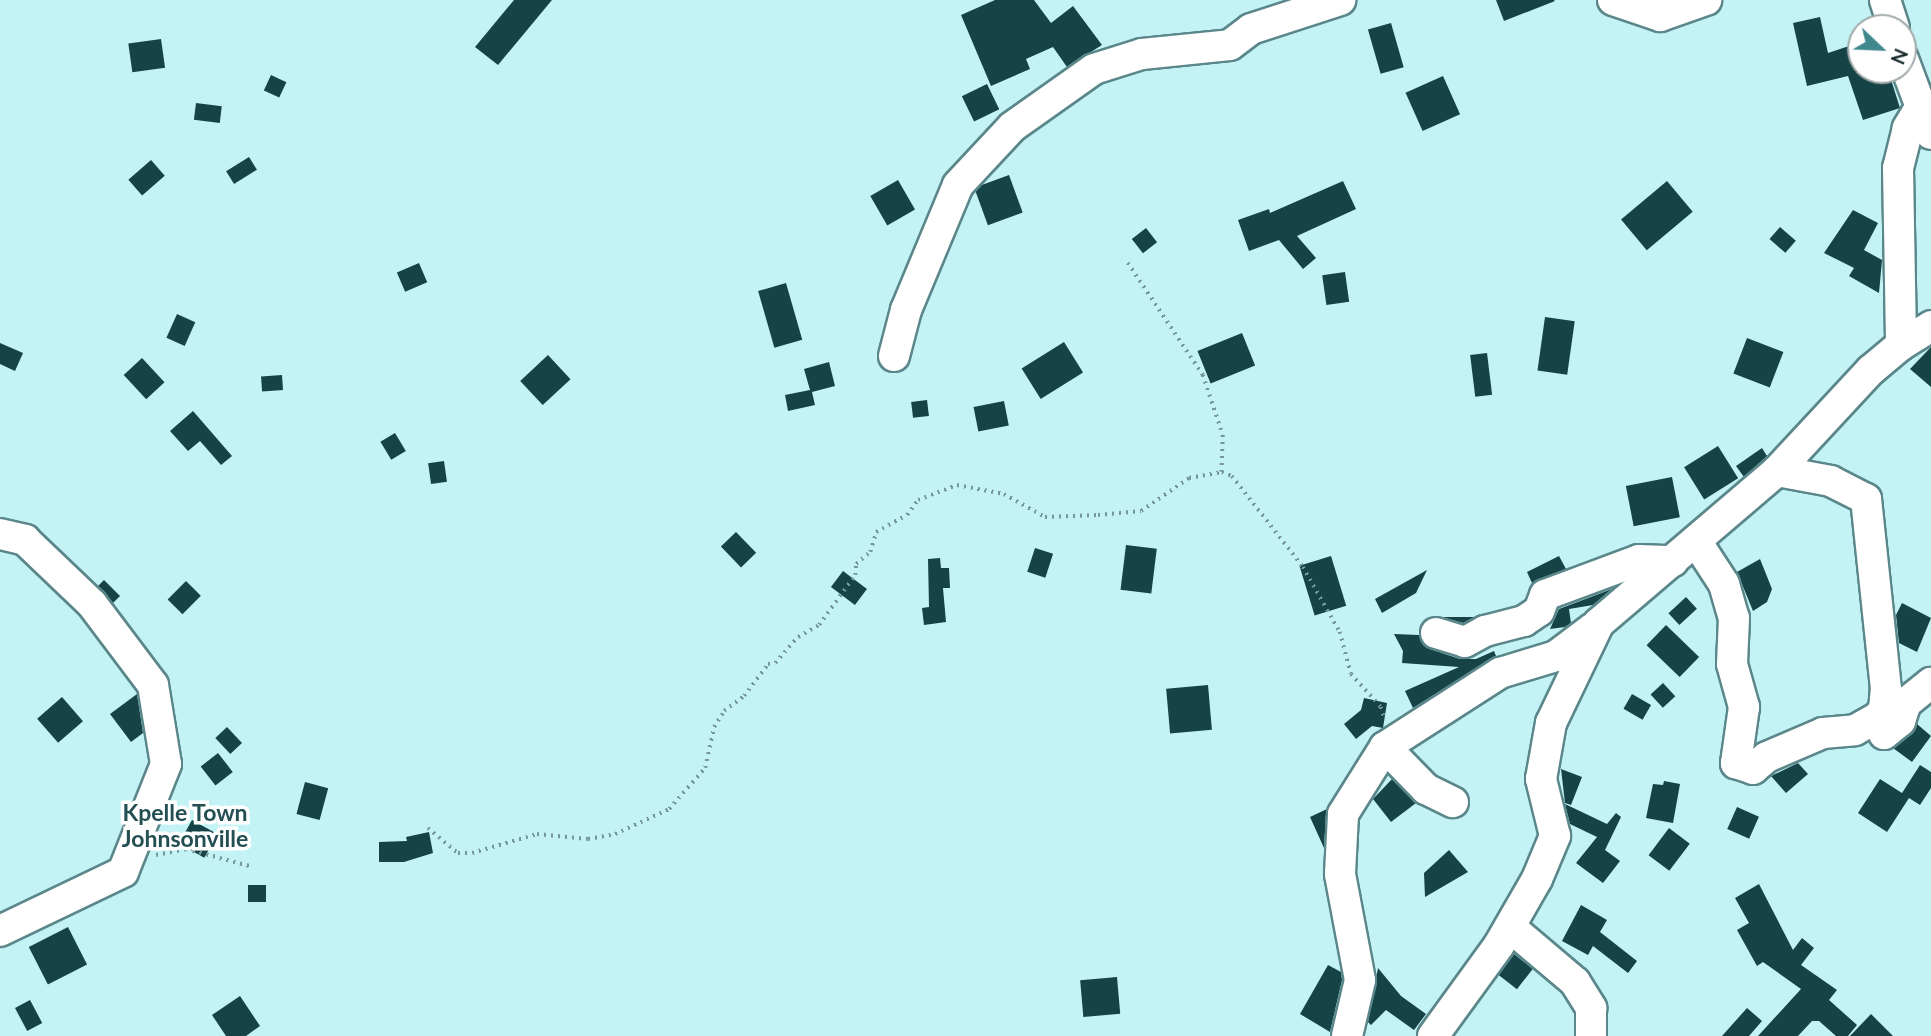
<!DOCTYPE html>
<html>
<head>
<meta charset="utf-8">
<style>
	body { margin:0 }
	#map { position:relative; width:1931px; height:1036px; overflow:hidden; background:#c4f3f6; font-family:Lato,sans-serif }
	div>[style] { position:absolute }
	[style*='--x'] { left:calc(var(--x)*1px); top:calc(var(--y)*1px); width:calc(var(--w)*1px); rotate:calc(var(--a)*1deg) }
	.building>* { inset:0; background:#164346; transform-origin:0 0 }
	.path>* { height:3.5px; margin-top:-1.75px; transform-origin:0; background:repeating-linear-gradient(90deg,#759799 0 2px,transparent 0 7px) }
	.roads { filter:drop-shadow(2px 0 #5b878a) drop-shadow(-2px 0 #5b878a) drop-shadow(0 2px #5b878a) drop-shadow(0 -2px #5b878a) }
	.minor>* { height:30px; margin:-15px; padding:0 15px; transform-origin:15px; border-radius:15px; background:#fff }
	span { translate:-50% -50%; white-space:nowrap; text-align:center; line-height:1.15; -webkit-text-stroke:7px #fff; paint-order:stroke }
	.quarter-label { font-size:23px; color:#234e52; font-weight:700 }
	.north { position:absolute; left:1847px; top:14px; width:70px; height:70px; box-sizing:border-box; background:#fff; border:2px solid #a1a9a9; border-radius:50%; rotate:113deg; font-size:19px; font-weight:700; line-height:28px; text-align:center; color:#152729 }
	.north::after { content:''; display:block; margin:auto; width:24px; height:32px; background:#40888d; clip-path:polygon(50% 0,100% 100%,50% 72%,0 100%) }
</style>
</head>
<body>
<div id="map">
	<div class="building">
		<i style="clip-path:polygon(514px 0,552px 0,498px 65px,475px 47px)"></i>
		<i style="clip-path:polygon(995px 0,1034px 0,1051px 23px,1073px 6px,1102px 45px,1067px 67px,1053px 47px,1026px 59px,1030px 69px,991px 86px,961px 15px)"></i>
		<i style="clip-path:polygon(1496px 0,1554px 0,1555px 1px,1504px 21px)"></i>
		<i style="clip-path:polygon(1820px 17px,1828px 53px,1861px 42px,1861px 70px,1888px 70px,1900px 108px,1863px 120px,1848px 76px,1807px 86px,1793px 23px)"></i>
		<i style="left:1391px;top:23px;width:46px;height:24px;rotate:74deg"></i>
		<i style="left:161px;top:39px;width:29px;height:33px;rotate:82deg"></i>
		<i style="left:271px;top:75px;width:17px;height:17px;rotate:25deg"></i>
		<i style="left:1443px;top:76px;width:42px;height:41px;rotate:66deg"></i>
		<i style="left:987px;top:84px;width:28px;height:28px;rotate:64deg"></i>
		<i style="left:196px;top:103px;width:26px;height:17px;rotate:7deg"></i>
		<i style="left:249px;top:157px;width:15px;height:27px;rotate:58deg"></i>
		<i style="left:151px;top:160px;width:21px;height:30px;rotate:49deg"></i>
		<i style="left:1009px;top:175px;width:40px;height:37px;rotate:70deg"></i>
		<i style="left:898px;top:180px;width:34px;height:32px;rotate:60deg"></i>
		<i style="clip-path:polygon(1343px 181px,1356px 209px,1297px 236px,1316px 258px,1303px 269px,1279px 240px,1249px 251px,1238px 220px,1269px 209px,1270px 213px)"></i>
		<i style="left:1667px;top:181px;width:40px;height:60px;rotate:50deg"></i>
		<i style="clip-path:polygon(1853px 210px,1878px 223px,1864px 250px,1882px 260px,1879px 293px,1849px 276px,1854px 268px,1824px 253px)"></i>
		<i style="left:1780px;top:227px;width:21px;height:16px;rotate:41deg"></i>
		<i style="left:1146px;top:228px;width:18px;height:18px;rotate:52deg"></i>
		<i style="left:419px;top:263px;width:21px;height:24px;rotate:67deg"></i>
		<i style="left:1345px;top:272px;width:30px;height:23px;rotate:82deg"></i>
		<i style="left:786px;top:283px;width:59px;height:29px;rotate:74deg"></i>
		<i style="left:177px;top:314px;width:20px;height:26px;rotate:24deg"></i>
		<i style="left:1545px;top:317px;width:30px;height:54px;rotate:8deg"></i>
		<i style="left:1242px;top:333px;width:35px;height:48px;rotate:68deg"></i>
		<i style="left:1747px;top:338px;width:39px;height:38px;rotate:21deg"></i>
		<i style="left:1064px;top:342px;width:36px;height:50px;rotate:58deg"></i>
		<i style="clip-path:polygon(0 343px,23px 353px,15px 371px,0 364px)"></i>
		<i style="clip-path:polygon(1931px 347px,1931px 387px,1910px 369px)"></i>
		<i style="left:1487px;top:353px;width:42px;height:17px;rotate:83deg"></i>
		<i style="left:548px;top:355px;width:33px;height:38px;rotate:47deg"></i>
		<i style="left:142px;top:358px;width:33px;height:25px;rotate:47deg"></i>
		<i style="clip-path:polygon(829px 362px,835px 386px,812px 392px,815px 405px,788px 411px,785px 395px,810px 390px,804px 369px)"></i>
		<i style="left:282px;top:375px;width:15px;height:21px;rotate:86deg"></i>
		<i style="left:927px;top:400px;width:16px;height:16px;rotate:83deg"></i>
		<i style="left:1004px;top:401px;width:25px;height:31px;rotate:79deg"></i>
		<i style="clip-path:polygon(193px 411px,232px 456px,221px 465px,200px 441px,188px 451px,170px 431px)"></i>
		<i style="left:395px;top:433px;width:21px;height:17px;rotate:59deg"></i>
		<i style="left:1718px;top:446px;width:38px;height:40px;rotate:58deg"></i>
		<i style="clip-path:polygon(1762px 448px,1767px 456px,1744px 477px,1736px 466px)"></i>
		<i style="left:444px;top:461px;width:21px;height:16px;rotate:82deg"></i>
		<i style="left:1672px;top:477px;width:41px;height:47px;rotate:79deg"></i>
		<i style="left:736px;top:532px;width:29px;height:21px;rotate:46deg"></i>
		<i style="left:1126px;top:545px;width:31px;height:45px;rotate:7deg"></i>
		<i style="left:1035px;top:548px;width:19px;height:25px;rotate:18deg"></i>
		<i style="left:1331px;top:556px;width:52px;height:33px;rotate:73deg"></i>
		<i style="clip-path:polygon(1559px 556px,1566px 569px,1532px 583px,1527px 572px)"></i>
		<i style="clip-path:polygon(940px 558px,941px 568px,949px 568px,950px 588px,943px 588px,946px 622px,924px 625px,922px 608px,929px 607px,928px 559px)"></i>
		<i style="clip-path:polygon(1760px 559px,1772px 589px,1767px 602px,1753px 611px,1737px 572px)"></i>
		<i style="clip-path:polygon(1427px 570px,1416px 593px,1382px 613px,1375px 599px)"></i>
		<i style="left:843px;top:571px;width:30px;height:20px;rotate:37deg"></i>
		<i style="clip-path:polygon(104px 580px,120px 596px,113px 603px,98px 586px)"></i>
		<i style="left:186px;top:581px;width:21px;height:26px;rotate:45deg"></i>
		<i style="clip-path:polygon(1612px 589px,1593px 605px,1569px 609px,1571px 623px,1565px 627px,1550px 629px,1559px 609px)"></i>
		<i style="left:1686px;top:597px;width:16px;height:24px;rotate:47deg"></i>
		<i style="clip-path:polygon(1902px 603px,1931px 618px,1917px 652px,1899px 643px,1896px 615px)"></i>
		<i style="clip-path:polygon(1442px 617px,1475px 617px,1463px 623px)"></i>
		<i style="left:1666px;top:625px;width:46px;height:28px;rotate:44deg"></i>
		<i style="clip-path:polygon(1394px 634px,1419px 635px,1430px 649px,1460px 659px,1476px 659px,1494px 651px,1496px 656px,1413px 708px,1405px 691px,1459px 667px,1402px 663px,1403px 651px)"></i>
		<i style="left:1663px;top:683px;width:18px;height:17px;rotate:47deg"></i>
		<i style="left:1208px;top:685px;width:45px;height:42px;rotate:85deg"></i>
		<i style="clip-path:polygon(137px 694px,143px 733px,131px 742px,110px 714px)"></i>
		<i style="left:1632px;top:694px;width:22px;height:17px;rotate:30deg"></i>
		<i style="left:62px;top:697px;width:32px;height:33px;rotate:49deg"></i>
		<i style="clip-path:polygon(1364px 698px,1387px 703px,1383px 728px,1372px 726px,1356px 739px,1344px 724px,1361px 710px)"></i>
		<i style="clip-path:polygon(1917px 724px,1931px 736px,1912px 762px,1893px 748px)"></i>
		<i style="left:227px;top:727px;width:22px;height:16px;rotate:47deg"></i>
		<i style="left:218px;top:753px;width:24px;height:22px;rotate:52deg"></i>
		<i style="clip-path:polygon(1798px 763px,1808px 774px,1786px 793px,1771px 776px)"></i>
		<i style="clip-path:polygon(1920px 765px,1931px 772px,1931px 788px,1920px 805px,1909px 798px,1887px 832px,1858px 813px,1880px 779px,1902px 793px)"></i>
		<i style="clip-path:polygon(1561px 769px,1582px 777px,1571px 805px,1565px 803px)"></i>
		<i style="clip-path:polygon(1392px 779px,1416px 803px,1391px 822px,1373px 799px)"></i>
		<i style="clip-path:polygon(1664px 781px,1680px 784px,1673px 823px,1646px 818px,1653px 784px,1663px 785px)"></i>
		<i style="left:305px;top:782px;width:24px;height:33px;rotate:15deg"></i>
		<i style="clip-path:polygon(1565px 804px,1607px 824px,1616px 813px,1621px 817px,1605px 850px,1620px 861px,1603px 883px,1576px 863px,1597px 837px,1570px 824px)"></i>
		<i style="left:1737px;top:807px;width:24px;height:24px;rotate:24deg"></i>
		<i style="clip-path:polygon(1327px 809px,1326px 813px,1324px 848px,1310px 817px)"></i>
		<i style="left:192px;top:820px;width:29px;height:27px;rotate:29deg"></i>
		<i style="left:1669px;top:828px;width:26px;height:34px;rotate:37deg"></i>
		<i style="clip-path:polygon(429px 832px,433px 853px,404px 862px,379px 862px,379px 842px,407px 841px,406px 837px)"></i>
		<i style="clip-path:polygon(1449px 850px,1468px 872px,1425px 897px,1424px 873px)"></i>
		<i style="clip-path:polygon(1759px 884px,1793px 950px,1802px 938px,1814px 948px,1801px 965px,1837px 990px,1829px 1000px,1857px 1025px,1848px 1036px,1836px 1036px,1819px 1021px,1812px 1021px,1798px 1036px,1758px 1036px,1801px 989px,1763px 962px,1757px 966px,1737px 930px,1749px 923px,1735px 898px)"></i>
		<i style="left:248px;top:885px;width:18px;height:17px"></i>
		<i style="clip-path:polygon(1581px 905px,1607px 920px,1600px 932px,1637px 961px,1628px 973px,1593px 946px,1588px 955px,1562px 941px)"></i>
		<i style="left:68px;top:927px;width:42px;height:44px;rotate:63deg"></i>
		<i style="left:1514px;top:954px;width:24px;height:26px;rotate:38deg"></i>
		<i style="clip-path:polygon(1328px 965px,1341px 972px,1342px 980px,1330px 1032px,1300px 1014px)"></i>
		<i style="clip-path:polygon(1378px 968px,1401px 996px,1426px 1014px,1414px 1030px,1386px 1010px,1371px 1025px,1368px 1022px)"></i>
		<i style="left:1117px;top:977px;width:37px;height:37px;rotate:85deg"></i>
		<i style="clip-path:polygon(240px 996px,260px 1026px,246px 1036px,226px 1036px,212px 1015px)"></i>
		<i style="left:30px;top:1000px;width:26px;height:17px;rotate:62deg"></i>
		<i style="clip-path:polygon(1747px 1008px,1762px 1021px,1749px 1036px,1722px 1036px)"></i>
		<i style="clip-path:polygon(1871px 1014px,1893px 1036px,1850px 1036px)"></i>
	</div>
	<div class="path">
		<i style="--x:1128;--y:263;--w:135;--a:56.2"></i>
		<i style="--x:1203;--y:375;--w:63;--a:71.6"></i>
		<i style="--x:1223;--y:435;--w:37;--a:92"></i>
		<i style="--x:428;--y:828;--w:39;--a:40"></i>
		<i style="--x:458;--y:853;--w:14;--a:0"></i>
		<i style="--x:472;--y:853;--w:68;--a:-16.3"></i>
		<i style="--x:537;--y:834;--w:51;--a:5.6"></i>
		<i style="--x:588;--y:839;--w:27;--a:-10"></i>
		<i style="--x:615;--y:834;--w:60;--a:-24.8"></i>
		<i style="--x:669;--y:809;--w:55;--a:-48.7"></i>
		<i style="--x:705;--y:768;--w:42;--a:-77.6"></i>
		<i style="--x:714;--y:727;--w:19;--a:-58"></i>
		<i style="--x:724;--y:711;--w:25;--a:-37"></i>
		<i style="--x:744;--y:696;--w:40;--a:-53"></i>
		<i style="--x:768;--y:664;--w:7;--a:-8"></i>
		<i style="--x:775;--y:663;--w:35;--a:-49"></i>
		<i style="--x:798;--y:637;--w:24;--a:-30"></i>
		<i style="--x:819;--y:625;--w:62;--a:-54.2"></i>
		<i style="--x:855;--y:575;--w:11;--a:-85"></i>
		<i style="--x:856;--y:564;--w:18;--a:-41"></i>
		<i style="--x:870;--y:552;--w:21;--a:-73"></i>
		<i style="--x:876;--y:532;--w:35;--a:-29"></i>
		<i style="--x:907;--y:515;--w:19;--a:-54"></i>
		<i style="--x:918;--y:500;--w:42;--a:-21"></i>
		<i style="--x:957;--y:485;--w:48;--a:10.8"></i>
		<i style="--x:1004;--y:494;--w:47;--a:29.3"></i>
		<i style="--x:1045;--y:517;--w:53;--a:-2.2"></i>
		<i style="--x:1098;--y:515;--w:43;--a:-5.3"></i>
		<i style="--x:1141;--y:511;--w:58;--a:-34.5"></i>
		<i style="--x:1189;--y:478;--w:34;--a:-10"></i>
		<i style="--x:1222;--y:472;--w:11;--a:22"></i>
		<i style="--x:1232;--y:476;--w:115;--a:52"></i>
		<i style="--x:1303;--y:567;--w:75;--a:60.4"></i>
		<i style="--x:1340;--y:632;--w:43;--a:75.3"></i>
		<i style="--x:1351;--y:674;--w:45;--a:47.7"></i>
		<i style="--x:1381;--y:707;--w:14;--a:73"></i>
		<i style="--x:156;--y:855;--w:31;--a:-11"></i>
		<i style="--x:186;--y:849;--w:66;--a:14.9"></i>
	</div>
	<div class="roads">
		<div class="minor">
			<i style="--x:1613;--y:0;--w:50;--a:18.8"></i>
			<i style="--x:1660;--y:16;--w:49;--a:-19.2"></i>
			<i style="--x:1885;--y:0;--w:29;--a:72"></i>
			<i style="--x:1903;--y:59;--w:80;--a:69.5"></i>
			<i style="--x:1921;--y:106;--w:26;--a:121"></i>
			<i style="--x:1908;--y:128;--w:41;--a:104"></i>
			<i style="--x:1898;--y:168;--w:177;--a:89"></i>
			<i style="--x:1901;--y:345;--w:36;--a:-32"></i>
			<i style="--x:894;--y:356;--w:48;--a:-75.4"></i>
			<i style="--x:906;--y:310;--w:135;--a:-67.4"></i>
			<i style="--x:958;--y:185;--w:79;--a:-47"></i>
			<i style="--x:1012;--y:127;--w:100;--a:-35.3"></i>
			<i style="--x:1094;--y:69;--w:50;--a:-17.4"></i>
			<i style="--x:1142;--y:54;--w:88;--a:-5.8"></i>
			<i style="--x:1230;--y:45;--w:26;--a:-37"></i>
			<i style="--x:1251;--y:29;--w:94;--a:-18"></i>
			<i style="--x:0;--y:534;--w:26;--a:13"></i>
			<i style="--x:25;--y:540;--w:93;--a:43.7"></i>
			<i style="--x:92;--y:604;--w:101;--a:53"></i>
			<i style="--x:153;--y:685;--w:80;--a:80.7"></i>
			<i style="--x:166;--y:764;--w:116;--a:111.7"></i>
			<i style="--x:123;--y:872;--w:136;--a:154.4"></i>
			<i style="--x:1696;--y:541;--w:51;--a:56.9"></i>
			<i style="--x:1724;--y:584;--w:35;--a:74"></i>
			<i style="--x:1734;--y:618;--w:46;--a:92.5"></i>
			<i style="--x:1732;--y:664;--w:45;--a:74.4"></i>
			<i style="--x:1744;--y:707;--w:57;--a:98.1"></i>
			<i style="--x:1736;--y:763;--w:18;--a:19"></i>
			<i style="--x:1753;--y:769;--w:18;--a:-41"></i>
			<i style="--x:1767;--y:757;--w:61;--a:-23.2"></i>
			<i style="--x:1823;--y:733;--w:32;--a:-5"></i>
			<i style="--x:1855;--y:730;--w:25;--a:-29"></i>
			<i style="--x:1877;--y:718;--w:11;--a:-49"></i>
			<i style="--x:1884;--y:710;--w:21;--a:-85"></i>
			<i style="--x:1886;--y:689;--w:191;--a:-96"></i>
			<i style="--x:1866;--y:499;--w:39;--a:-153"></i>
			<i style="--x:1831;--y:481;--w:55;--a:-169.5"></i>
			<i style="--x:1436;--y:633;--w:30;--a:17"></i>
			<i style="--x:1465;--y:642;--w:23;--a:-29"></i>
			<i style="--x:1485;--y:631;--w:40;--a:-14.4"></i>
			<i style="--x:1524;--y:621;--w:18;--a:-34"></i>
			<i style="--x:1539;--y:611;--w:17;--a:-69"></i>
			<i style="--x:1545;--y:595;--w:100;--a:-20.4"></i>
			<i style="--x:1639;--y:560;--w:34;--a:2"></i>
			<i style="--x:1884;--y:734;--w:21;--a:-39"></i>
			<i style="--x:1900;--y:721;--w:19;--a:-72"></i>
			<i style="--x:1906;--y:703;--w:32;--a:-39"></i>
			<i style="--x:1385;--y:747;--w:59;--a:45.7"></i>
			<i style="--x:1426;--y:789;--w:30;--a:26"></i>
			<i style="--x:1510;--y:927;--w:85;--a:40.2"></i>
			<i style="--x:1575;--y:982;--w:31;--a:58"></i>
			<i style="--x:1591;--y:1008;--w:28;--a:90"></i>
			<i style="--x:1347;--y:1036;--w:57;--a:-76.9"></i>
			<i style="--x:1360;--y:980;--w:108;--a:-100.7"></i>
			<i style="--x:1340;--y:874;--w:60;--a:-87.1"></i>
			<i style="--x:1343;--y:814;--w:79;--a:-57.9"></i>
			<i style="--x:1385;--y:747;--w:137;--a:-32.8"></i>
			<i style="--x:1500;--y:673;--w:59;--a:-16.9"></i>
			<i style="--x:1556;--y:656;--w:46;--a:-37.1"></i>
			<i style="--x:1433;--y:1036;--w:112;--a:-54"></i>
			<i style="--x:1499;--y:945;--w:76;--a:-60.1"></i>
			<i style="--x:1537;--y:879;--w:47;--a:-67.3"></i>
			<i style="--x:1555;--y:836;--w:59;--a:-103.8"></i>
			<i style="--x:1541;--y:779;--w:57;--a:-79.9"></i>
			<i style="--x:1551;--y:723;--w:111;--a:-64.4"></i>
			<i style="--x:1599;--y:623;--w:234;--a:-40.5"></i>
			<i style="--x:1777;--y:471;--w:138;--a:-47.1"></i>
			<i style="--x:1871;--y:370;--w:39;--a:-40"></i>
		</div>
	</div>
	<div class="quarter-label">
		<span style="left:185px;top:825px">Kpelle Town<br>Johnsonville</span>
	</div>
	<div class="north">N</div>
</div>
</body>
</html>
